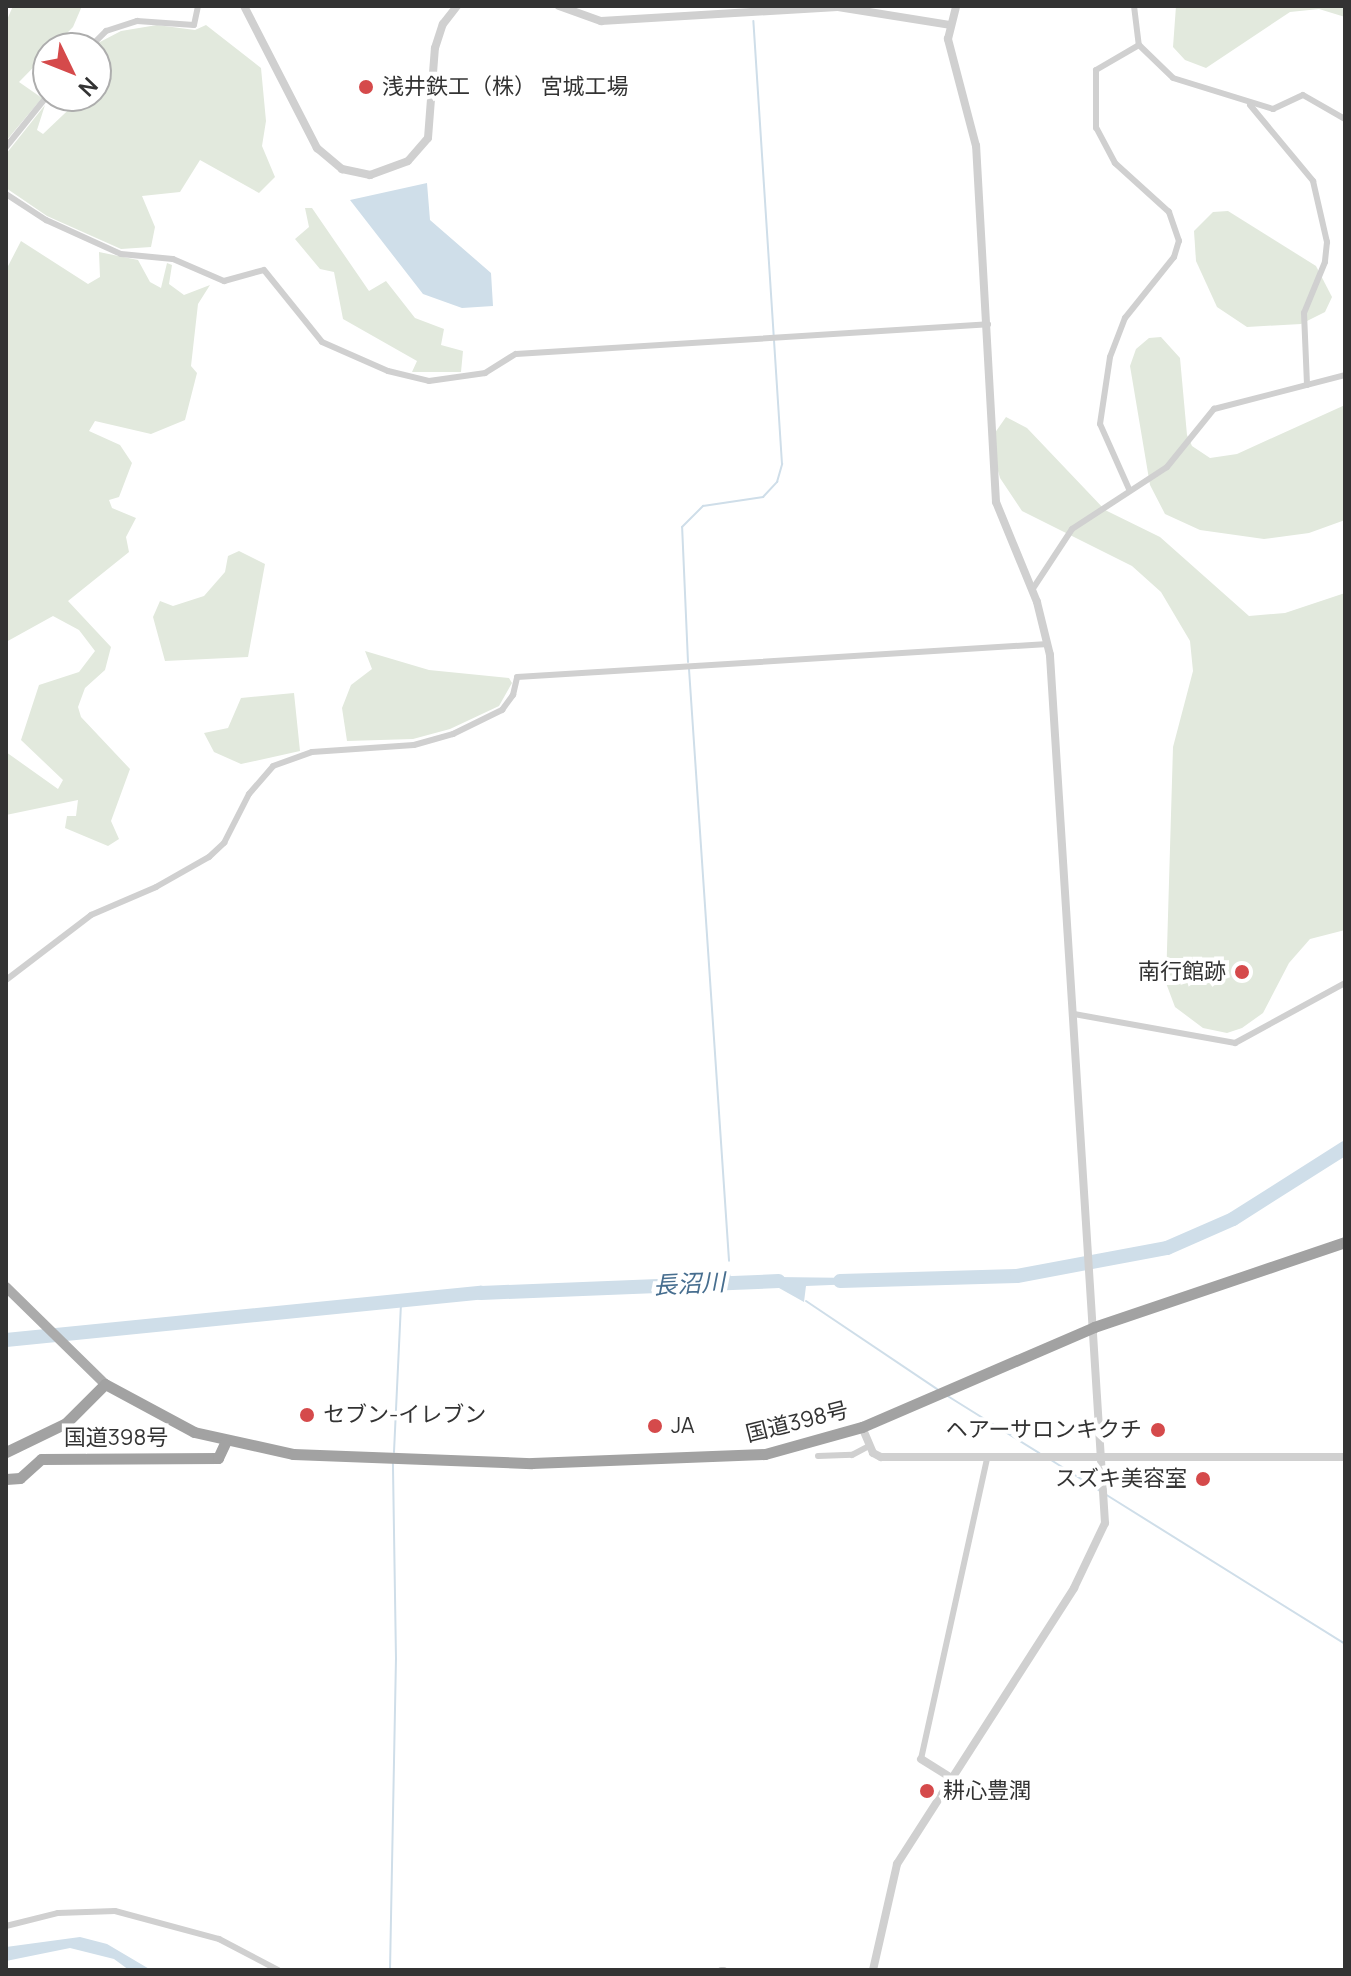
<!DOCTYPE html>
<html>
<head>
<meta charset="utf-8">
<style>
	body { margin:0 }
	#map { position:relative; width:1351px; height:1976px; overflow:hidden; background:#fff; font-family:Manrope,"Noto Sans JP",sans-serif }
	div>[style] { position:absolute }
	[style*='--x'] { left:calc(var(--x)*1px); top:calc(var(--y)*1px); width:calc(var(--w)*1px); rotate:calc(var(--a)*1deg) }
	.green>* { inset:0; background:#e2e9dd }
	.water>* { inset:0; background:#cfdee9 }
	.stream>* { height:2px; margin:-1px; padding:0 1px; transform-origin:1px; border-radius:1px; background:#cfdee9 }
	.river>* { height:14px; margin:-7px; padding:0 7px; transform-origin:7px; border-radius:7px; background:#cfdee9 }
	.minor>* { height:6px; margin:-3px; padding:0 3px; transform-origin:3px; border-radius:3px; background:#d0d0d0 }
	.tertiary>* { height:8px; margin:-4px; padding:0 4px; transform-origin:4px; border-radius:4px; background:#d0d0d0 }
	.primary>* { height:10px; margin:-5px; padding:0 5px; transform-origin:5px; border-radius:5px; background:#ababab }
	.trunk>* { height:11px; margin:-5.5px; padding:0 5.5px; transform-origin:5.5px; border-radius:5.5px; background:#a2a2a2 }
	.dots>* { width:22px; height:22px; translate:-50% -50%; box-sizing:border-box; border:4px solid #fff; border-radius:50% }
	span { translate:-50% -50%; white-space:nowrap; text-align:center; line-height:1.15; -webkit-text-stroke:8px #fff; paint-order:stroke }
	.poi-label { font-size:22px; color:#333 }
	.left { translate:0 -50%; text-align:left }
	.right { translate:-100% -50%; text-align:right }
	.street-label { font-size:22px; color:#333 }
	.water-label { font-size:24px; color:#476e8f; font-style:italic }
	.frame { position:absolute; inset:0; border:8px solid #333; pointer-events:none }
	.north { position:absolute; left:32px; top:32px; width:80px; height:80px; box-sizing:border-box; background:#fff; border:2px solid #adadad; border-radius:50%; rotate:133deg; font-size:22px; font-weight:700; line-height:32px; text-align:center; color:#333 }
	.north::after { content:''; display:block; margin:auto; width:28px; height:36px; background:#d54a4b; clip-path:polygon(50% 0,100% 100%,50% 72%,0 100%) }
</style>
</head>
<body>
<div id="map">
	<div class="green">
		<i style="clip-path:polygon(13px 6px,82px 6px,73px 27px,19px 82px,42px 98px,6px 141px,6px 22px)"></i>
		<i style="clip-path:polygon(1176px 6px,1345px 6px,1345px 17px,1319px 9px,1290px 12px,1206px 68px,1185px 60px,1173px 47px)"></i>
		<i style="clip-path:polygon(157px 25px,195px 30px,206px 25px,261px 68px,266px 121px,262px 146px,275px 177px,259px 193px,200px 160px,180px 192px,142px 196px,155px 227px,151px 247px,121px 249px,47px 216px,6px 188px,6px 154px,45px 105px,37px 130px,43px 134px,83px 96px,96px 96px,98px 43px,121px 31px)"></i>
		<i style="clip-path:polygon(305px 208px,312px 208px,369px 291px,386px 281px,415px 318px,444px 329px,441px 345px,463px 351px,461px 372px,412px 372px,417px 361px,343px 319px,334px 272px,320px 269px,295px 239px,309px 227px)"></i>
		<i style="clip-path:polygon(1228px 211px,1316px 266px,1332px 297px,1325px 312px,1301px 324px,1247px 327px,1217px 307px,1196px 261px,1194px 231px,1213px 212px)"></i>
		<i style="clip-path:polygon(21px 241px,88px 284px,100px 277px,99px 252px,138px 260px,150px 282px,161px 288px,167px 263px,172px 265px,169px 284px,184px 295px,210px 285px,198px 304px,191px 366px,197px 373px,185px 420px,151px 434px,95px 421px,89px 431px,120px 445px,132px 463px,119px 497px,109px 500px,112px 508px,136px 518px,126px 537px,129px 552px,68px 601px,111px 647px,105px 670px,85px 688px,78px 707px,81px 717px,130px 769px,111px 821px,119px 839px,108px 846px,65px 828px,67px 816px,76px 816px,78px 800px,6px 815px,6px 752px,58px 789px,63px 780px,21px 740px,39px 685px,79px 672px,95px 651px,79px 630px,53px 616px,6px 642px,6px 270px)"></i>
		<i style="clip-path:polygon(1161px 337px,1180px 358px,1187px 435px,1192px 446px,1210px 458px,1237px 454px,1345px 405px,1345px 520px,1309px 533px,1264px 539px,1200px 530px,1165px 514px,1150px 485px,1130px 366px,1136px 349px,1149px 338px)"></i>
		<i style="clip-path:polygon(1006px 417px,1027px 428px,1105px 510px,1160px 537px,1249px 616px,1285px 613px,1345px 593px,1345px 930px,1310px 939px,1289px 963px,1263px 1013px,1242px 1028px,1227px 1033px,1203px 1028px,1175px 1007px,1166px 983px,1173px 747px,1193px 671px,1190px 641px,1161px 592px,1132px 566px,1022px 511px,1000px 478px,993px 453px,992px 437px)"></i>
		<i style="clip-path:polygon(239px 551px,265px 564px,248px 657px,165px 661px,153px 617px,160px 601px,173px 606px,204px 596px,225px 572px,228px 556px)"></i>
		<i style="clip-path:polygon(365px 651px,429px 670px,509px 678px,512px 683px,499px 706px,450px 729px,413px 739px,347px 741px,342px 708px,351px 685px,372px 669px)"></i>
		<i style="clip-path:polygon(294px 693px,300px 751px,241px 764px,214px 752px,204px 733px,228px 728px,241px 698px)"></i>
	</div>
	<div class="water">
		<i style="clip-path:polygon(427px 183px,430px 220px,491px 273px,493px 306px,462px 308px,423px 294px,350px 200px)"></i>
		<i style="clip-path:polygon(761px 1276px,776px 1277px,856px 1278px,855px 1284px,806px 1286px,804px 1302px,779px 1288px,760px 1286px)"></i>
		<i style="clip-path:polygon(80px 1937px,107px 1944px,151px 1970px,129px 1970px,114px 1959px,70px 1948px,6px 1961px,6px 1947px)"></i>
	</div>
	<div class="stream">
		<i style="--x:688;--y:662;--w:135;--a:-92.5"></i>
		<i style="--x:682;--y:527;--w:30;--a:-45"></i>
		<i style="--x:703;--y:506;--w:61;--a:-8.5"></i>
		<i style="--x:763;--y:497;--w:21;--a:-47"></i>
		<i style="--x:777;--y:482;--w:19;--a:-74"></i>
		<i style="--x:782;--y:464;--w:444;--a:-93.7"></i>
		<i style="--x:689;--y:669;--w:593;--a:86.13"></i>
		<i style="--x:729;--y:1274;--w:8;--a:76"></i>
		<i style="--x:806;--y:1301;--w:158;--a:33.9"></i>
		<i style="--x:946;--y:1395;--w:110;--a:31.9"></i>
		<i style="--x:394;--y:1452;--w:151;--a:-87.3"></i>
		<i style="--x:1051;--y:1460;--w:58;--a:32.3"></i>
		<i style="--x:1105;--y:1494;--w:283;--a:32"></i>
		<i style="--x:390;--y:1970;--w:311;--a:-88.9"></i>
		<i style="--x:396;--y:1659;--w:197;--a:-90.9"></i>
	</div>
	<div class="river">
		<i style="--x:840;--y:1281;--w:177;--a:-1.6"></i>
		<i style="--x:1017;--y:1276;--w:153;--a:-10.6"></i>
		<i style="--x:1167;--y:1248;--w:72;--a:-23.7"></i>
		<i style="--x:1233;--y:1219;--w:133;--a:-32.4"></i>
		<i style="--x:6;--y:1340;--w:477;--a:-5.7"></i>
		<i style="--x:481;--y:1293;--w:298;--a:-2.3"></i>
	</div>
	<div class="minor">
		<i style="--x:1134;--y:6;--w:39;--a:83"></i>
		<i style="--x:1139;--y:45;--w:47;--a:44.1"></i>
		<i style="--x:1173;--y:78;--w:105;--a:17.2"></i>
		<i style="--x:1273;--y:109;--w:33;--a:-25"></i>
		<i style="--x:1303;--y:95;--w:48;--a:29.7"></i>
		<i style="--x:89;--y:48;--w:24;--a:-45"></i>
		<i style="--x:106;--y:31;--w:33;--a:-18"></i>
		<i style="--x:137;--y:21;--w:57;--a:4"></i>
		<i style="--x:194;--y:25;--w:19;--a:-78"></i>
		<i style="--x:1250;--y:105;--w:99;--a:50.3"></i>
		<i style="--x:1313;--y:181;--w:63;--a:77.1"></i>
		<i style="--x:1327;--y:242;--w:20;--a:96"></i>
		<i style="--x:1325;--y:262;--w:55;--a:112.4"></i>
		<i style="--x:1304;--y:313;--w:72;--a:87.6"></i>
		<i style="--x:6;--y:147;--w:67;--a:-51.1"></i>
		<i style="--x:6;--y:194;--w:48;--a:33"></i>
		<i style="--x:46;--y:220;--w:82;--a:24.4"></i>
		<i style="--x:121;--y:254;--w:52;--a:5.5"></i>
		<i style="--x:173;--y:259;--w:56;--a:23.3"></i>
		<i style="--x:224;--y:281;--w:41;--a:-15.4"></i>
		<i style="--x:264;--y:270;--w:92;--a:51.1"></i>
		<i style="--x:322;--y:342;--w:72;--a:23.7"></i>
		<i style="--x:388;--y:371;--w:42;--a:13.7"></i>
		<i style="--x:429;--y:381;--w:57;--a:-8.1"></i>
		<i style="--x:485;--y:373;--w:36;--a:-32"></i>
		<i style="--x:516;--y:354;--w:473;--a:-3.6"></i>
		<i style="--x:1129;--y:489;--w:71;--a:-114"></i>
		<i style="--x:1100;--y:424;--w:68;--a:-81.5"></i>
		<i style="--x:1110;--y:357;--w:42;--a:-69"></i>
		<i style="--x:1125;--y:318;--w:78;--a:-51.2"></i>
		<i style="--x:1174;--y:257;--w:17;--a:-73"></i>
		<i style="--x:1179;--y:241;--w:31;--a:-109"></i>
		<i style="--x:1169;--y:212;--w:73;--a:-137.8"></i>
		<i style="--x:1115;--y:163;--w:40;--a:-118"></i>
		<i style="--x:1096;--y:128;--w:58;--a:-90"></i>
		<i style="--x:1096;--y:70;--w:50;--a:-30.2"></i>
		<i style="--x:1032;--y:590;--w:73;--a:-56.7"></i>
		<i style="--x:1072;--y:529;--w:113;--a:-33.1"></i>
		<i style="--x:1167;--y:467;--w:75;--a:-51"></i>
		<i style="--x:1214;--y:409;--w:135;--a:-14.5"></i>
		<i style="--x:6;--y:980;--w:107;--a:-37.4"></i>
		<i style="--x:91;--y:915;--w:71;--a:-23.3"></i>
		<i style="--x:156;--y:887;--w:61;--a:-29.5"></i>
		<i style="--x:209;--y:857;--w:21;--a:-43"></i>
		<i style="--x:224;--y:843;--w:55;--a:-63"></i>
		<i style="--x:249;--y:794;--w:37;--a:-49"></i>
		<i style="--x:273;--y:766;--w:41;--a:-19.7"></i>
		<i style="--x:312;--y:752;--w:102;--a:-3.9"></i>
		<i style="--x:414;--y:745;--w:41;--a:-15.8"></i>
		<i style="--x:453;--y:734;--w:55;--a:-26.1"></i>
		<i style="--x:502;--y:710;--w:19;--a:-54"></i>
		<i style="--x:513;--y:695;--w:18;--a:-77"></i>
		<i style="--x:517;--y:677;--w:532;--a:-3.56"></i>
		<i style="--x:1074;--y:1014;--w:164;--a:10.2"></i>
		<i style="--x:1235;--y:1043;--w:125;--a:-28.6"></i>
		<i style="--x:818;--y:1456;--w:34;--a:-2"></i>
		<i style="--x:852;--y:1455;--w:19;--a:-28"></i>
		<i style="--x:921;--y:1759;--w:307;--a:-77.6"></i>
		<i style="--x:6;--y:1926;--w:54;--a:-14"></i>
		<i style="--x:58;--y:1913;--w:57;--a:-2"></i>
		<i style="--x:115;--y:1911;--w:108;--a:15.1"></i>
		<i style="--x:219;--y:1939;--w:67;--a:27.7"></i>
		<i style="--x:721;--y:1970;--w:3;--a:0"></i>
	</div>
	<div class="tertiary">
		<i style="--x:244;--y:6;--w:160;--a:62.8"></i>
		<i style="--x:317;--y:148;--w:33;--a:40"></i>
		<i style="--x:342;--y:169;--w:29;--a:12"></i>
		<i style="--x:370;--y:175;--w:40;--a:-20.2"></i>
		<i style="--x:408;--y:161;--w:30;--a:-49"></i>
		<i style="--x:428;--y:138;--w:90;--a:-85.6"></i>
		<i style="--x:435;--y:48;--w:25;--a:-72"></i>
		<i style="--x:443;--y:24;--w:23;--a:-52"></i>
		<i style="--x:559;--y:6;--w:45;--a:19.7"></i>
		<i style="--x:601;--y:21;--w:237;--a:-3.4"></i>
		<i style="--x:838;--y:7;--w:113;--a:9.1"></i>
		<i style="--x:862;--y:1427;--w:28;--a:67"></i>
		<i style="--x:873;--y:1453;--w:9;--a:27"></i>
		<i style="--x:881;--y:1457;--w:464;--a:0"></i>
		<i style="--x:921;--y:1759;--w:38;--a:32"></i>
		<i style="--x:873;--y:1970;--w:109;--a:-77.2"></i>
		<i style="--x:897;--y:1864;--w:328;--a:-57.3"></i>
		<i style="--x:1074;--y:1588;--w:72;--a:-64.5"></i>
		<i style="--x:1105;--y:1523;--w:870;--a:-93.63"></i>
		<i style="--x:1050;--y:655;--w:55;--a:-103.8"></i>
		<i style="--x:1037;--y:602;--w:108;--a:-112.3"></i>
		<i style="--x:996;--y:502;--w:357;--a:-93.2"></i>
		<i style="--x:976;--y:146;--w:111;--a:-104.7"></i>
		<i style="--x:948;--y:39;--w:34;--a:-76"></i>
	</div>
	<div class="primary">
		<i style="--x:6;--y:1287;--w:139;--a:44.4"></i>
	</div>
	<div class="trunk">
		<i style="--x:6;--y:1452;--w:67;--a:-25.8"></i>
		<i style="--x:66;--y:1423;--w:55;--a:-45"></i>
		<i style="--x:105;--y:1384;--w:101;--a:28.3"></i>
		<i style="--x:194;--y:1432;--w:101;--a:12.5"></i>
		<i style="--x:293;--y:1454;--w:239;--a:2.2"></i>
		<i style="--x:532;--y:1463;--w:233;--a:-2.2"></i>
		<i style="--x:765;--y:1454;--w:101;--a:-15.6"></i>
		<i style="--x:862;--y:1427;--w:253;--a:-23.3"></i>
		<i style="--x:1094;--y:1327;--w:265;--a:-18.7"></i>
		<i style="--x:6;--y:1479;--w:14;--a:-4"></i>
		<i style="--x:20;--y:1478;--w:28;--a:-42"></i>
		<i style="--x:41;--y:1459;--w:177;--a:-0.3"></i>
		<i style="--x:218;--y:1458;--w:17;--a:-65"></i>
	</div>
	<div class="dots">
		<i style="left:366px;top:87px;background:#d54a4b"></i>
		<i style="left:1242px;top:972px;background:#d54a4b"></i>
		<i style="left:307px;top:1415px;background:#d54a4b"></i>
		<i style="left:655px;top:1426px;background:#d54a4b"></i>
		<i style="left:1158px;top:1430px;background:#d54a4b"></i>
		<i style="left:1203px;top:1479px;background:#d54a4b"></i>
		<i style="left:927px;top:1791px;background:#d54a4b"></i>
	</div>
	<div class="poi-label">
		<span class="left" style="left:382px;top:87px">浅井鉄工（株） 宮城工場</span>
		<span class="right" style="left:1226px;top:972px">南行館跡</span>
		<span class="left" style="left:323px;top:1415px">セブン-イレブン</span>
		<span class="left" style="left:671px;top:1426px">JA</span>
		<span class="right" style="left:1142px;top:1430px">ヘアーサロンキクチ</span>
		<span class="right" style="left:1187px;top:1479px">スズキ美容室</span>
		<span class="left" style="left:943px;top:1791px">耕心豊潤</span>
	</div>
	<div class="street-label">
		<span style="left:797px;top:1422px;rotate:-14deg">国道398号</span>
		<span style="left:116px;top:1438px">国道398号</span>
	</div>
	<div class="water-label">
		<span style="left:689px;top:1283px;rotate:-3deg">長沼川</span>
	</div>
	<div class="frame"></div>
	<div class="north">N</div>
</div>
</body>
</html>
